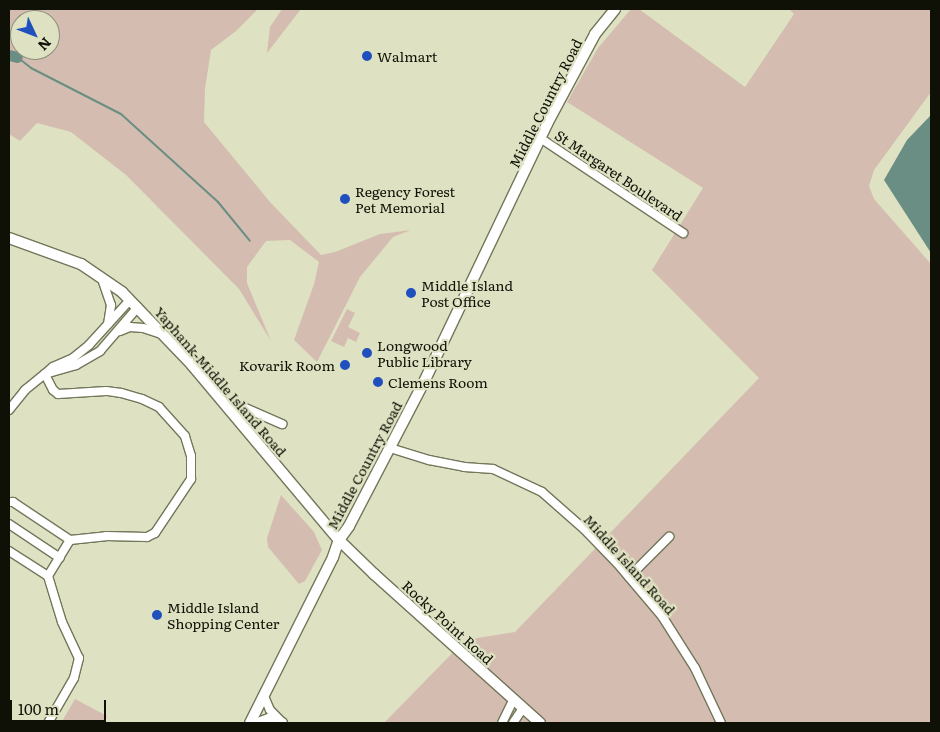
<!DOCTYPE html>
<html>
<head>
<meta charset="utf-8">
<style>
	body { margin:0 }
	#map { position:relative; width:940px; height:732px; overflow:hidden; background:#dee2c2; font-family:Literata,serif }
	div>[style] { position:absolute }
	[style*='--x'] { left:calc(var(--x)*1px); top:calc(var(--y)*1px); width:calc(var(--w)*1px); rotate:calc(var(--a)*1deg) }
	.green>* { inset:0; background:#d4bdb0 }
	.water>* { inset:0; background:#6a8e83 }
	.stream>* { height:2px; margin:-1px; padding:0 1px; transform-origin:1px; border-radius:1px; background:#6a8e83 }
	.river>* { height:11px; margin:-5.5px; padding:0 5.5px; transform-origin:5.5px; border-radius:5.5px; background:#6a8e83 }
	.roads { filter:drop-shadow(1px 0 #73765a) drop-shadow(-1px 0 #73765a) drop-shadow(0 1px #73765a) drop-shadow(0 -1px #73765a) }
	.minor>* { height:8px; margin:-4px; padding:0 4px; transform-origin:4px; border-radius:4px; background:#fff }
	.major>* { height:10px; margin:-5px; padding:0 5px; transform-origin:5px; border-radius:5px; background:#fff }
	.dots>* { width:14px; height:14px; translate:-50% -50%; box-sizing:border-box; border:2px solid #dee2c2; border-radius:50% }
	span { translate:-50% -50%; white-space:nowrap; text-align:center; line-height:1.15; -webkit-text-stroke:4.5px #dee2c2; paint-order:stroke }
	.poi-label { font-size:14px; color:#101106 }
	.left { translate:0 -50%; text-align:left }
	.right { translate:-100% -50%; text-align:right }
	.street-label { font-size:14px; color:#101106 }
	.frame { position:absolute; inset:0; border:10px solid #101106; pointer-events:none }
	.north { position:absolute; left:10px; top:10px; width:50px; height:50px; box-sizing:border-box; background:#dee2c2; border:1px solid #8c8e77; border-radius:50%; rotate:133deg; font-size:14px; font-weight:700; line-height:20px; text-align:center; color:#101106 }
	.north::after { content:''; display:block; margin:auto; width:18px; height:22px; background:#2050be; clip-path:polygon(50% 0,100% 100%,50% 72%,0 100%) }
	.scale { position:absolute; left:10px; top:700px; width:96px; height:22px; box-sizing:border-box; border:2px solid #101106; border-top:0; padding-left:6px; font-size:15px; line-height:18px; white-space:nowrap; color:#101106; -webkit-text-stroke:4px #dee2c2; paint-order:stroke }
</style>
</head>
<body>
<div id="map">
	<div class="green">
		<i style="clip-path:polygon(evenodd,9px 9px,258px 9px,236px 31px,211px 50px,205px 89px,204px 122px,270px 202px,321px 255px,335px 252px,380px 234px,411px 230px,393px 237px,360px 277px,317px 362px,294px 340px,314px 284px,319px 262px,290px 240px,266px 241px,247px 267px,247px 283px,271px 341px,239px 289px,126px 175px,71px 132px,37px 123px,20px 141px,9px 134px,9px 9px,20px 20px,50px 20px,50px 50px,20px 50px,20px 20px)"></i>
		<i style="clip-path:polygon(282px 9px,301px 9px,267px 53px,270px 27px)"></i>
		<i style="clip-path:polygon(631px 9px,639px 9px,745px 87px,794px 14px,789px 9px,931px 9px,931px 92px,874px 170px,869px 186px,874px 199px,931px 264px,931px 723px,384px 723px,465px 640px,515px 632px,759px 378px,652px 270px,703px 188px,567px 102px,598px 48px)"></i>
		<i style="clip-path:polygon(347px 309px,355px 313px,348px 327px,360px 333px,356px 342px,348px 338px,344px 347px,331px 341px)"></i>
		<i style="clip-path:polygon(281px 495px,314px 532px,322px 550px,305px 581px,299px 584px,268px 547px,267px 538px)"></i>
		<i style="clip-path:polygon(75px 699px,107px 716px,104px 723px,61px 723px)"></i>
	</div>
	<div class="water">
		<i style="clip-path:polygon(931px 115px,931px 253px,884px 180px,907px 140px)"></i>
	</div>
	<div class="stream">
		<i style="--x:17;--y:57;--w:18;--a:38"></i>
		<i style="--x:31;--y:68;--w:101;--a:27.1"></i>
		<i style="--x:121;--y:114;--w:131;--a:42.2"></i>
		<i style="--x:218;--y:202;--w:50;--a:50.6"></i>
	</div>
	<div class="river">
		<i style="--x:9;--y:55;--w:8;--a:14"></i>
	</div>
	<div class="roads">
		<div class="minor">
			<i style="--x:540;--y:138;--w:172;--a:33.6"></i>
			<i style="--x:102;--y:279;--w:28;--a:71"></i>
			<i style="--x:111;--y:305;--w:19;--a:99"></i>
			<i style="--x:120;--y:331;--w:11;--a:-22"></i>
			<i style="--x:130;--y:327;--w:13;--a:4"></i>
			<i style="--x:143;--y:328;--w:20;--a:18"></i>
			<i style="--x:46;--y:373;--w:9;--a:-41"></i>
			<i style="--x:53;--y:367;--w:22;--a:-24"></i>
			<i style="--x:73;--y:358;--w:21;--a:-39"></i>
			<i style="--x:89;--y:345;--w:61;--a:-47.7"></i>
			<i style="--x:227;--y:406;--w:16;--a:4"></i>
			<i style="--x:243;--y:407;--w:43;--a:23.6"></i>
			<i style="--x:9;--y:410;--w:26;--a:-51"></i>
			<i style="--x:25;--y:390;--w:26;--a:-39"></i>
			<i style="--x:45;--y:374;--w:32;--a:-16"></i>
			<i style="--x:76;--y:365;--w:28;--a:-30"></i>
			<i style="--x:100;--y:351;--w:58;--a:-49.2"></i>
			<i style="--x:390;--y:448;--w:41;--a:17.1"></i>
			<i style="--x:429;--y:460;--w:36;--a:11"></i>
			<i style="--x:464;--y:467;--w:29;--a:4"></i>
			<i style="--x:493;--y:469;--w:54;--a:25.1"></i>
			<i style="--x:542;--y:492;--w:56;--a:41.4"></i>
			<i style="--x:584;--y:529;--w:47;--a:45.9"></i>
			<i style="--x:617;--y:563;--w:70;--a:49.7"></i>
			<i style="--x:662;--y:616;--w:62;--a:57.6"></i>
			<i style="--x:695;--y:668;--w:61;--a:64.7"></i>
			<i style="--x:9;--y:502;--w:4;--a:0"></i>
			<i style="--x:13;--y:502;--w:69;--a:33.7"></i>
			<i style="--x:70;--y:540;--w:36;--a:-6"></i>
			<i style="--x:106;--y:536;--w:41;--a:1.4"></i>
			<i style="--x:147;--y:537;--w:9;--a:-27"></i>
			<i style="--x:155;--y:533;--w:65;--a:-56.3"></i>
			<i style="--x:191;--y:479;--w:23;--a:-90"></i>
			<i style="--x:191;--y:456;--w:21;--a:-107"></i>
			<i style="--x:185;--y:436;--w:39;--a:-132"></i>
			<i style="--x:159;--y:407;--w:19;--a:-155"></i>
			<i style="--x:142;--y:399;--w:22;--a:-164"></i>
			<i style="--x:121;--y:393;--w:15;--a:-172"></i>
			<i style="--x:106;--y:391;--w:48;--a:176.4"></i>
			<i style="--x:58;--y:394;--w:6;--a:-141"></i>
			<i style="--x:53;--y:390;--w:18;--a:-117"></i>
			<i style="--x:9;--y:524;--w:61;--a:33.7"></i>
			<i style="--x:9;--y:551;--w:46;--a:32.7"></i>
			<i style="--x:48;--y:576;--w:48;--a:73.1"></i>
			<i style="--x:62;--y:622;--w:40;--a:65"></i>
			<i style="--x:79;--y:658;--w:21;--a:104"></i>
			<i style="--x:74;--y:678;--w:52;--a:120"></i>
			<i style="--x:48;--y:576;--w:42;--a:-58.6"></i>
			<i style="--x:629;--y:577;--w:57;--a:-45"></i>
			<i style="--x:264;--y:696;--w:15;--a:67"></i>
			<i style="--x:270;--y:710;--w:18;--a:45"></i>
			<i style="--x:255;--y:723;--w:15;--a:-20"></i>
			<i style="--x:269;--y:718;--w:14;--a:17"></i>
			<i style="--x:502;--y:723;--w:25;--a:-64"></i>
			<i style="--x:513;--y:723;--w:18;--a:-56"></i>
		</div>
		<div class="major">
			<i style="--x:9;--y:238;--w:77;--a:19.9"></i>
			<i style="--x:81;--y:264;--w:50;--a:34.3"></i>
			<i style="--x:122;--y:292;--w:101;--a:46.2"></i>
			<i style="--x:192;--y:365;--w:229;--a:50"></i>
			<i style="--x:339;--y:540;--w:49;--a:44.2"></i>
			<i style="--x:374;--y:574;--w:223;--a:41.9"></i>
			<i style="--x:250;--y:723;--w:186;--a:-63.4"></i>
			<i style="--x:333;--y:557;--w:18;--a:-71"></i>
			<i style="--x:339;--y:540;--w:17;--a:-54"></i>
			<i style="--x:349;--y:526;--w:160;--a:-62.5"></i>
			<i style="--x:423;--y:384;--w:288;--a:-64.5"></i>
			<i style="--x:547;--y:124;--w:102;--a:-61.9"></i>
			<i style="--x:595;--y:34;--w:32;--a:-51"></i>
		</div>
	</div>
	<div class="dots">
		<i style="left:367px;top:56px;background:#2050be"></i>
		<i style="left:345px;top:199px;background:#2050be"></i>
		<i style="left:411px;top:293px;background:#2050be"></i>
		<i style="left:367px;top:353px;background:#2050be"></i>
		<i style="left:345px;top:365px;background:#2050be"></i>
		<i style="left:378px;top:382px;background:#2050be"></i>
		<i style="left:157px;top:615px;background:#2050be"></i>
	</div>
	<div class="poi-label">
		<span class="left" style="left:377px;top:56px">Walmart</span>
		<span class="left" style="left:355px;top:199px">Regency Forest<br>Pet Memorial</span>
		<span class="left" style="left:421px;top:293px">Middle Island<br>Post Office</span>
		<span class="left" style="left:377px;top:353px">Longwood<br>Public Library</span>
		<span class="right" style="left:335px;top:365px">Kovarik Room</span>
		<span class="left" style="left:388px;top:382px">Clemens Room</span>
		<span class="left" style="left:167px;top:615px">Middle Island<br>Shopping Center</span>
	</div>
	<div class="street-label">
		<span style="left:545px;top:103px;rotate:-63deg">Middle Country Road</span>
		<span style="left:619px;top:175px;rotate:34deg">St Margaret Boulevard</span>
		<span style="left:221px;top:381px;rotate:49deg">Yaphank-Middle Island Road</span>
		<span style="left:364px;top:465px;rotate:-62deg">Middle Country Road</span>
		<span style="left:630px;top:564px;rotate:48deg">Middle Island Road</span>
		<span style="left:448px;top:622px;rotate:42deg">Rocky Point Road</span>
	</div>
	<div class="frame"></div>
	<div class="north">N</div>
	<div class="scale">100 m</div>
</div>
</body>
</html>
